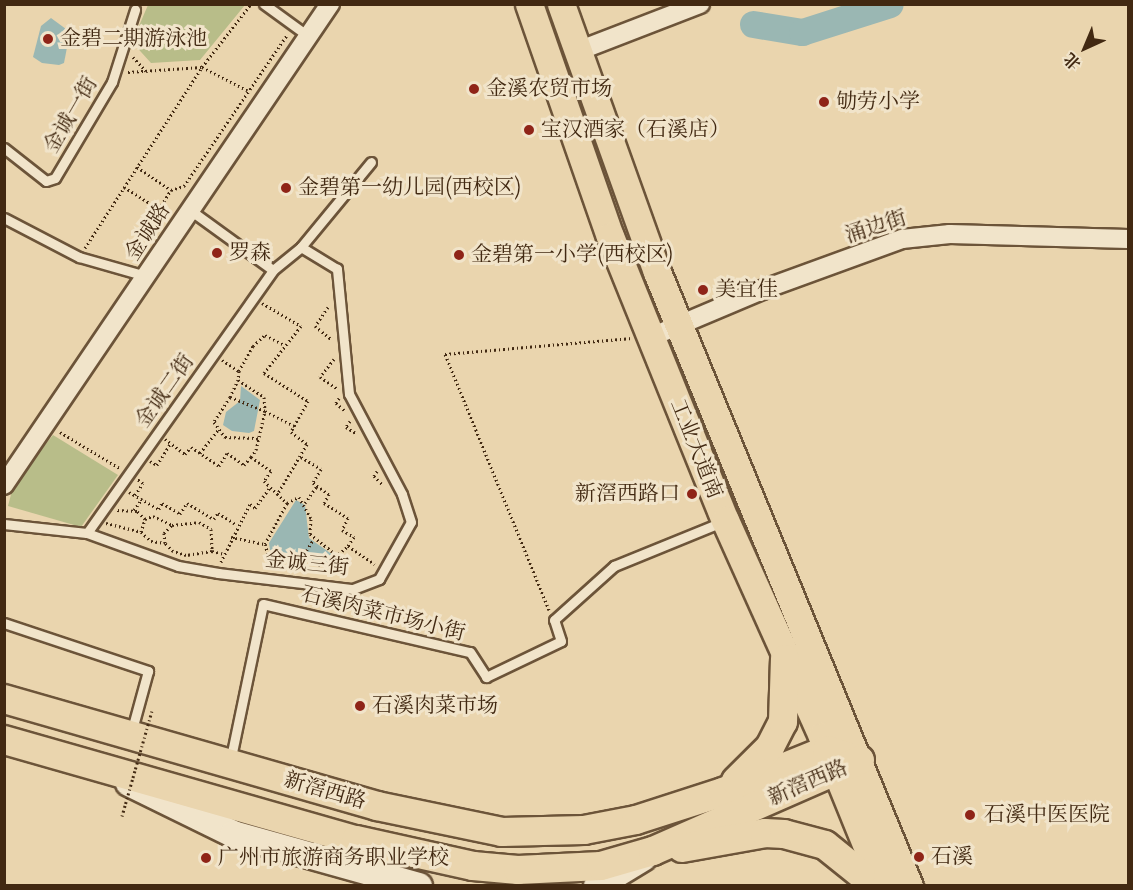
<!DOCTYPE html>
<html>
<head>
<meta charset="utf-8">
<style>
	body { margin:0 }
	#map { position:relative; width:1133px; height:890px; overflow:hidden; background:#ead5ae; font-family:Cardo,"Noto Serif SC",serif }
	div>[style] { position:absolute }
	[style*='--x'] { left:calc(var(--x)*1px); top:calc(var(--y)*1px); width:calc(var(--w)*1px); rotate:calc(var(--a)*1deg) }
	.green>* { inset:0; background:#b8bd89 }
	.water>* { inset:0; background:#9ab7b3 }
	.river>* { height:27px; margin:-13.5px; padding:0 13.5px; transform-origin:13.5px; border-radius:13.5px; background:#9ab7b3 }
	.path>* { height:3px; margin-top:-1.5px; transform-origin:0; background:repeating-linear-gradient(90deg,#422912 0 1.5px,transparent 0 4.5px) }
	.roads { filter:drop-shadow(2px 0 #6c5439) drop-shadow(-2px 0 #6c5439) drop-shadow(0 2px #6c5439) drop-shadow(0 -2px #6c5439) }
	.service>* { height:9px; margin:-4.5px; padding:0 4.5px; transform-origin:4.5px; border-radius:4.5px; background:#f1e4ca }
	.minor>* { height:18px; margin:-9px; padding:0 9px; transform-origin:9px; border-radius:9px; background:#f1e4ca }
	.secondary>* { height:26px; margin:-13px; padding:0 13px; transform-origin:13px; border-radius:13px; background:#f1e4ca }
	.primary>* { height:27px; margin:-13.5px; padding:0 13.5px; transform-origin:13.5px; border-radius:13.5px; background:#ead5ae }
	.trunk>* { height:28px; margin:-14px; padding:0 14px; transform-origin:14px; border-radius:14px; background:#ead5ae }
	.path-bridge>* { height:3px; margin-top:-1.5px; transform-origin:0; background:repeating-linear-gradient(90deg,#422912 0 1.5px,transparent 0 4.5px) }
	.dots>* { width:16px; height:16px; translate:-50% -50%; box-sizing:border-box; border:3px solid #f1e4ca; border-radius:50% }
	span { translate:-50% -50%; white-space:nowrap; text-align:center; line-height:1.15; -webkit-text-stroke:6px #f1e4ca; paint-order:stroke }
	.poi-label { font-size:21px; color:#422912 }
	.left { translate:0 -50%; text-align:left }
	.right { translate:-100% -50%; text-align:right }
	.street-label { font-size:21px; color:#422912 }
	.frame { position:absolute; inset:0; border:6px solid #422912; pointer-events:none }
	.north { position:absolute; left:1055px; top:18px; width:60px; height:60px; -webkit-text-stroke:4px #f1e4ca; paint-order:stroke; rotate:224deg; font-size:16px; font-weight:700; line-height:24px; text-align:center; color:#422912 }
	.north::after { content:''; display:block; margin:auto; width:21px; height:27px; background:#422912; clip-path:polygon(50% 0,100% 100%,50% 72%,0 100%) }
</style>
</head>
<body>
<div id="map">
	<div class="green">
		<i style="clip-path:polygon(148px 5px,148px 4px,245px 5px,200px 60px,151px 63px,132px 42px)"></i>
		<i style="clip-path:polygon(53px 435px,118px 475px,81px 527px,8px 506px,14px 483px)"></i>
	</div>
	<div class="water">
		<i style="clip-path:polygon(51px 18px,70px 32px,64px 63px,59px 65px,42px 63px,33px 57px,41px 26px)"></i>
		<i style="clip-path:polygon(241px 386px,260px 400px,254px 431px,249px 433px,232px 431px,223px 425px,226px 412px,240px 401px)"></i>
		<i style="clip-path:polygon(296px 500px,305px 505px,309px 538px,333px 555px,331px 566px,325px 567px,304px 553px,279px 555px,270px 550px,269px 543px)"></i>
	</div>
	<div class="river">
		<i style="--x:753;--y:24;--w:50;--a:9.3"></i>
		<i style="--x:802;--y:32;--w:92;--a:-17.7"></i>
	</div>
	<div class="path">
		<i style="--x:133;--y:57;--w:19;--a:47"></i>
		<i style="--x:128;--y:72;--w:74;--a:-3.9"></i>
		<i style="--x:202;--y:67;--w:51;--a:27.1"></i>
		<i style="--x:137;--y:167;--w:41;--a:34.1"></i>
		<i style="--x:124;--y:187;--w:41;--a:32.2"></i>
		<i style="--x:160;--y:224;--w:15;--a:-94"></i>
		<i style="--x:159;--y:209;--w:22;--a:-58"></i>
		<i style="--x:171;--y:190;--w:14;--a:-17"></i>
		<i style="--x:184;--y:186;--w:183;--a:-55.7"></i>
		<i style="--x:85;--y:248;--w:216;--a:-57.1"></i>
		<i style="--x:202;--y:67;--w:80;--a:-52.1"></i>
		<i style="--x:262;--y:303;--w:45;--a:30.5"></i>
		<i style="--x:301;--y:326;--w:60;--a:128.2"></i>
		<i style="--x:264;--y:373;--w:52;--a:32.5"></i>
		<i style="--x:308;--y:401;--w:35;--a:119"></i>
		<i style="--x:291;--y:432;--w:20;--a:37"></i>
		<i style="--x:307;--y:444;--w:59;--a:120.5"></i>
		<i style="--x:328;--y:307;--w:23;--a:124"></i>
		<i style="--x:315;--y:326;--w:21;--a:39"></i>
		<i style="--x:334;--y:359;--w:23;--a:128"></i>
		<i style="--x:320;--y:377;--w:22;--a:34"></i>
		<i style="--x:222;--y:360;--w:20;--a:33"></i>
		<i style="--x:239;--y:371;--w:9;--a:96"></i>
		<i style="--x:238;--y:380;--w:31;--a:33"></i>
		<i style="--x:264;--y:397;--w:14;--a:86"></i>
		<i style="--x:265;--y:411;--w:38;--a:-158"></i>
		<i style="--x:230;--y:397;--w:30;--a:123"></i>
		<i style="--x:214;--y:422;--w:19;--a:54"></i>
		<i style="--x:225;--y:437;--w:33;--a:2"></i>
		<i style="--x:239;--y:371;--w:29;--a:-61"></i>
		<i style="--x:253;--y:346;--w:16;--a:-43"></i>
		<i style="--x:265;--y:335;--w:22;--a:27"></i>
		<i style="--x:230;--y:397;--w:19;--a:-65"></i>
		<i style="--x:339;--y:398;--w:6;--a:121"></i>
		<i style="--x:336;--y:403;--w:11;--a:41"></i>
		<i style="--x:350;--y:421;--w:7;--a:124"></i>
		<i style="--x:346;--y:427;--w:13;--a:32"></i>
		<i style="--x:60;--y:432;--w:71;--a:31.2"></i>
		<i style="--x:165;--y:439;--w:25;--a:37"></i>
		<i style="--x:185;--y:454;--w:9;--a:-49"></i>
		<i style="--x:191;--y:447;--w:34;--a:34"></i>
		<i style="--x:219;--y:466;--w:15;--a:-58"></i>
		<i style="--x:227;--y:453;--w:21;--a:35"></i>
		<i style="--x:244;--y:465;--w:11;--a:-49"></i>
		<i style="--x:251;--y:457;--w:24;--a:35"></i>
		<i style="--x:271;--y:471;--w:12;--a:125"></i>
		<i style="--x:264;--y:481;--w:32;--a:44"></i>
		<i style="--x:200;--y:453;--w:31;--a:-52"></i>
		<i style="--x:251;--y:457;--w:9;--a:-54"></i>
		<i style="--x:256;--y:450;--w:40;--a:-77"></i>
		<i style="--x:265;--y:411;--w:33;--a:27"></i>
		<i style="--x:301;--y:457;--w:23;--a:31"></i>
		<i style="--x:321;--y:469;--w:16;--a:120"></i>
		<i style="--x:313;--y:483;--w:19;--a:35"></i>
		<i style="--x:329;--y:494;--w:10;--a:119"></i>
		<i style="--x:324;--y:503;--w:28;--a:32"></i>
		<i style="--x:348;--y:518;--w:13;--a:117"></i>
		<i style="--x:342;--y:530;--w:14;--a:30"></i>
		<i style="--x:354;--y:537;--w:11;--a:124"></i>
		<i style="--x:150;--y:461;--w:8;--a:30"></i>
		<i style="--x:157;--y:465;--w:26;--a:-58"></i>
		<i style="--x:377;--y:471;--w:6;--a:121"></i>
		<i style="--x:374;--y:476;--w:11;--a:45"></i>
		<i style="--x:129;--y:492;--w:34;--a:30"></i>
		<i style="--x:159;--y:509;--w:7;--a:-63"></i>
		<i style="--x:162;--y:503;--w:21;--a:31"></i>
		<i style="--x:180;--y:514;--w:13;--a:-58"></i>
		<i style="--x:187;--y:503;--w:31;--a:31"></i>
		<i style="--x:214;--y:519;--w:7;--a:-56"></i>
		<i style="--x:218;--y:513;--w:22;--a:32"></i>
		<i style="--x:135;--y:495;--w:14;--a:-56"></i>
		<i style="--x:143;--y:483;--w:7;--a:-146"></i>
		<i style="--x:299;--y:497;--w:25;--a:61"></i>
		<i style="--x:311;--y:519;--w:15;--a:94"></i>
		<i style="--x:310;--y:534;--w:28;--a:38"></i>
		<i style="--x:332;--y:551;--w:9;--a:63"></i>
		<i style="--x:336;--y:559;--w:8;--a:104"></i>
		<i style="--x:334;--y:567;--w:10;--a:174"></i>
		<i style="--x:324;--y:568;--w:24;--a:-145"></i>
		<i style="--x:304;--y:554;--w:29;--a:174"></i>
		<i style="--x:275;--y:557;--w:8;--a:-157"></i>
		<i style="--x:268;--y:554;--w:10;--a:-107"></i>
		<i style="--x:265;--y:544;--w:47;--a:-61.8"></i>
		<i style="--x:287;--y:503;--w:13;--a:-27"></i>
		<i style="--x:305;--y:503;--w:21;--a:-55"></i>
		<i style="--x:134;--y:510;--w:14;--a:-54"></i>
		<i style="--x:145;--y:519;--w:9;--a:-21"></i>
		<i style="--x:153;--y:516;--w:21;--a:25"></i>
		<i style="--x:199;--y:522;--w:14;--a:30"></i>
		<i style="--x:211;--y:529;--w:22;--a:87"></i>
		<i style="--x:212;--y:551;--w:26;--a:171"></i>
		<i style="--x:186;--y:555;--w:14;--a:-163"></i>
		<i style="--x:173;--y:551;--w:11;--a:-135"></i>
		<i style="--x:165;--y:543;--w:10;--a:-96"></i>
		<i style="--x:164;--y:533;--w:11;--a:-45"></i>
		<i style="--x:172;--y:525;--w:27;--a:-6"></i>
		<i style="--x:106;--y:523;--w:36;--a:14"></i>
		<i style="--x:141;--y:532;--w:14;--a:-73"></i>
		<i style="--x:145;--y:519;--w:11;--a:-135"></i>
		<i style="--x:137;--y:511;--w:20;--a:-177"></i>
		<i style="--x:141;--y:532;--w:13;--a:42"></i>
		<i style="--x:151;--y:541;--w:14;--a:8"></i>
		<i style="--x:231;--y:537;--w:35;--a:12"></i>
		<i style="--x:212;--y:551;--w:12;--a:14"></i>
		<i style="--x:304;--y:554;--w:17;--a:-57"></i>
		<i style="--x:335;--y:557;--w:17;--a:-40"></i>
		<i style="--x:348;--y:546;--w:32;--a:34"></i>
		<i style="--x:221;--y:562;--w:65;--a:-63.4"></i>
		<i style="--x:250;--y:504;--w:6;--a:39"></i>
		<i style="--x:255;--y:508;--w:26;--a:-54"></i>
		<i style="--x:549;--y:610;--w:276;--a:-112.1"></i>
		<i style="--x:445;--y:354;--w:188;--a:-4.9"></i>
	</div>
	<div class="roads">
		<div class="service">
			<i style="--x:264;--y:4;--w:54;--a:36"></i>
			<i style="--x:4;--y:148;--w:53;--a:38.2"></i>
			<i style="--x:46;--y:181;--w:9;--a:-18"></i>
			<i style="--x:55;--y:178;--w:112;--a:-59.3"></i>
			<i style="--x:112;--y:82;--w:76;--a:-72.3"></i>
			<i style="--x:190;--y:210;--w:102;--a:35.9"></i>
			<i style="--x:273;--y:270;--w:36;--a:-39"></i>
			<i style="--x:4;--y:218;--w:85;--a:27.5"></i>
			<i style="--x:79;--y:257;--w:70;--a:15.8"></i>
			<i style="--x:4;--y:524;--w:83;--a:6.2"></i>
			<i style="--x:87;--y:533;--w:97;--a:19.9"></i>
			<i style="--x:178;--y:566;--w:41;--a:9.9"></i>
			<i style="--x:218;--y:573;--w:136;--a:6.8"></i>
			<i style="--x:353;--y:589;--w:28;--a:-21"></i>
			<i style="--x:379;--y:579;--w:65;--a:-60.7"></i>
			<i style="--x:411;--y:522;--w:29;--a:-108"></i>
			<i style="--x:402;--y:494;--w:113;--a:-117.9"></i>
			<i style="--x:349;--y:394;--w:126;--a:-95.5"></i>
			<i style="--x:337;--y:269;--w:42;--a:-148.6"></i>
			<i style="--x:301;--y:247;--w:110;--a:-50.5"></i>
			<i style="--x:87;--y:533;--w:322;--a:-54.7"></i>
			<i style="--x:4;--y:623;--w:152;--a:18.4"></i>
			<i style="--x:148;--y:671;--w:64;--a:105.3"></i>
			<i style="--x:230;--y:762;--w:161;--a:-78.2"></i>
			<i style="--x:263;--y:604;--w:212;--a:13.1"></i>
			<i style="--x:470;--y:652;--w:30;--a:57"></i>
			<i style="--x:486;--y:677;--w:83;--a:-25.6"></i>
			<i style="--x:561;--y:641;--w:22;--a:-108"></i>
			<i style="--x:554;--y:620;--w:81;--a:-42"></i>
			<i style="--x:614;--y:566;--w:117;--a:-22.2"></i>
		</div>
		<div class="minor">
			<i style="--x:578;--y:51;--w:131;--a:-21.1"></i>
			<i style="--x:651;--y:337;--w:121;--a:-22.9"></i>
			<i style="--x:762;--y:290;--w:149;--a:-20"></i>
			<i style="--x:902;--y:239;--w:48;--a:-5.9"></i>
			<i style="--x:950;--y:234;--w:178;--a:1.6"></i>
			<i style="--x:4;--y:485;--w:581;--a:-55.87"></i>
		</div>
		<div class="secondary">
			<i style="--x:129;--y:783;--w:116;--a:26.1"></i>
			<i style="--x:233;--y:834;--w:193;--a:15.6"></i>
			<i style="--x:597;--y:886;--w:54;--a:-31.3"></i>
		</div>
		<div class="primary">
			<i style="--x:529;--y:4;--w:246;--a:70.8"></i>
			<i style="--x:610;--y:236;--w:306;--a:68"></i>
			<i style="--x:725;--y:520;--w:237;--a:65.8"></i>
			<i style="--x:822;--y:736;--w:162;--a:67.9"></i>
			<i style="--x:561;--y:4;--w:285;--a:70.3"></i>
			<i style="--x:657;--y:272;--w:664;--a:67.69"></i>
		</div>
		<div class="trunk">
			<i style="--x:4;--y:699;--w:388;--a:16"></i>
			<i style="--x:377;--y:806;--w:128;--a:11.7"></i>
			<i style="--x:502;--y:832;--w:82;--a:-1.4"></i>
			<i style="--x:584;--y:830;--w:53;--a:-10.9"></i>
			<i style="--x:636;--y:820;--w:91;--a:-17.8"></i>
			<i style="--x:723;--y:792;--w:112;--a:-22"></i>
			<i style="--x:827;--y:750;--w:34;--a:17"></i>
			<i style="--x:4;--y:740;--w:366;--a:15.9"></i>
			<i style="--x:356;--y:840;--w:120;--a:12.5"></i>
			<i style="--x:473;--y:866;--w:45;--a:5.1"></i>
			<i style="--x:518;--y:870;--w:83;--a:-2.8"></i>
			<i style="--x:601;--y:866;--w:54;--a:-16.1"></i>
			<i style="--x:653;--y:851;--w:226;--a:-23.7"></i>
			<i style="--x:736;--y:781;--w:48;--a:-45"></i>
			<i style="--x:770;--y:747;--w:28;--a:-63"></i>
			<i style="--x:783;--y:722;--w:63;--a:-88.2"></i>
			<i style="--x:682;--y:848;--w:84;--a:-10.2"></i>
			<i style="--x:765;--y:833;--w:19;--a:3"></i>
			<i style="--x:784;--y:834;--w:42;--a:15"></i>
			<i style="--x:825;--y:845;--w:46;--a:38.9"></i>
		</div>
	</div>
	<div class="path-bridge">
		<i style="--x:122;--y:816;--w:109;--a:-74.1"></i>
	</div>
	<div class="dots">
		<i style="left:48px;top:39px;background:#8f2418"></i>
		<i style="left:474px;top:89px;background:#8f2418"></i>
		<i style="left:824px;top:102px;background:#8f2418"></i>
		<i style="left:529px;top:130px;background:#8f2418"></i>
		<i style="left:286px;top:188px;background:#8f2418"></i>
		<i style="left:217px;top:253px;background:#8f2418"></i>
		<i style="left:459px;top:255px;background:#8f2418"></i>
		<i style="left:703px;top:290px;background:#8f2418"></i>
		<i style="left:692px;top:494px;background:#8f2418"></i>
		<i style="left:360px;top:706px;background:#8f2418"></i>
		<i style="left:970px;top:815px;background:#8f2418"></i>
		<i style="left:919px;top:857px;background:#8f2418"></i>
		<i style="left:206px;top:858px;background:#8f2418"></i>
	</div>
	<div class="poi-label">
		<span class="left" style="left:60px;top:39px">金碧二期游泳池</span>
		<span class="left" style="left:486px;top:89px">金溪农贸市场</span>
		<span class="left" style="left:836px;top:102px">劬劳小学</span>
		<span class="left" style="left:541px;top:130px">宝汉酒家（石溪店）</span>
		<span class="left" style="left:298px;top:188px">金碧第一幼儿园(西校区)</span>
		<span class="left" style="left:229px;top:253px">罗森</span>
		<span class="left" style="left:471px;top:255px">金碧第一小学(西校区)</span>
		<span class="left" style="left:715px;top:290px">美宜佳</span>
		<span class="right" style="left:680px;top:494px">新滘西路口</span>
		<span class="left" style="left:372px;top:706px">石溪肉菜市场</span>
		<span class="left" style="left:984px;top:815px">石溪中医医院</span>
		<span class="left" style="left:931px;top:857px">石溪</span>
		<span class="left" style="left:218px;top:858px">广州市旅游商务职业学校</span>
	</div>
	<div class="street-label">
		<span style="left:71px;top:115px;rotate:-60deg">金诚一街</span>
		<span style="left:876px;top:227px;rotate:-18deg">涌边街</span>
		<span style="left:148px;top:232px;rotate:-57deg">金诚路</span>
		<span style="left:165px;top:391px;rotate:-55deg">金诚二街</span>
		<span style="left:696px;top:449px;rotate:68deg">工业大道南</span>
		<span style="left:307px;top:564px;rotate:6deg">金诚三街</span>
		<span style="left:383px;top:614px;rotate:14deg">石溪肉菜市场小街</span>
		<span style="left:808px;top:783px;rotate:-23deg">新滘西路</span>
		<span style="left:325px;top:791px;rotate:16deg">新滘西路</span>
	</div>
	<div class="frame"></div>
	<div class="north">北</div>
</div>
</body>
</html>
